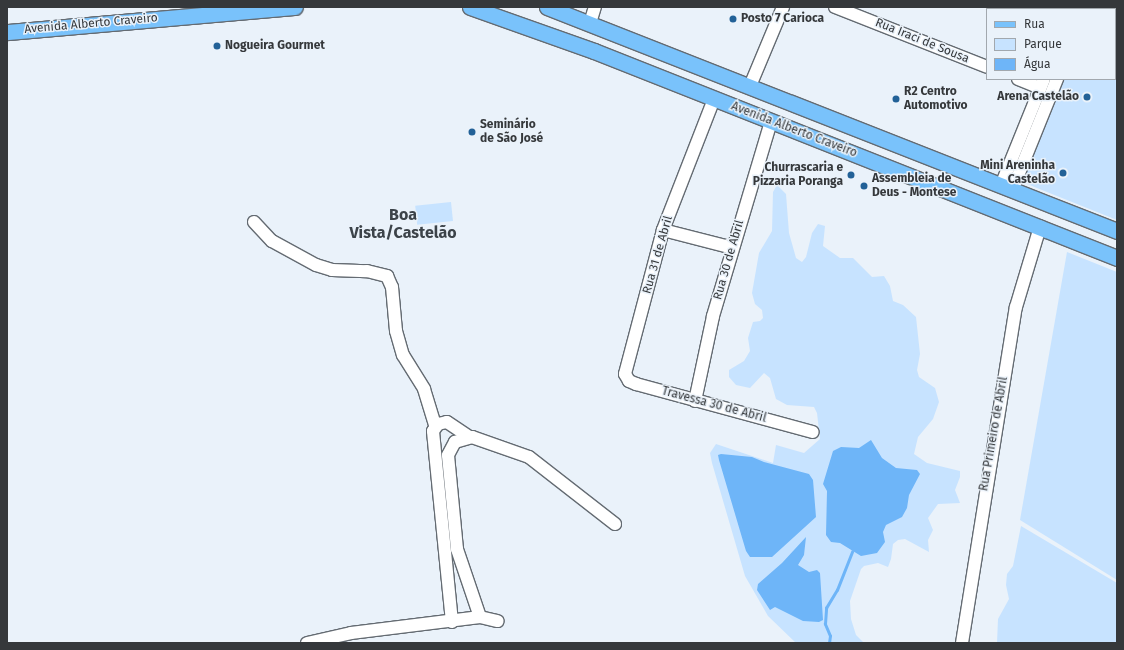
<!DOCTYPE html>
<html>
<head>
<meta charset="utf-8">
<style>
	body { margin:0 }
	#map { position:relative; width:1124px; height:650px; overflow:hidden; background:#eaf2fa; font-family:"Fira Sans",sans-serif }
	div>[style] { position:absolute }
	[style*='--x'] { left:calc(var(--x)*1px); top:calc(var(--y)*1px); width:calc(var(--w)*1px); rotate:calc(var(--a)*1deg) }
	.green>* { inset:0; background:#c7e3ff; transform-origin:0 0 }
	.water>* { inset:0; background:#6eb5f8 }
	.stream>* { height:2.5px; margin:-1.25px; padding:0 1.25px; transform-origin:1.25px; border-radius:1.25px; background:#6eb5f8 }
	.roads { filter:drop-shadow(1px 0 #646b72) drop-shadow(-1px 0 #646b72) drop-shadow(0 1px #646b72) drop-shadow(0 -1px #646b72) }
	.minor>* { height:12px; margin:-6px; padding:0 6px; transform-origin:6px; border-radius:6px; background:#fff }
	.major>* { height:15px; margin:-7.5px; padding:0 7.5px; transform-origin:7.5px; border-radius:7.5px; background:#79c2fb }
	.dots>* { width:11px; height:11px; translate:-50% -50%; box-sizing:border-box; border:2px solid #eaf2fa; border-radius:50% }
	span { translate:-50% -50%; white-space:nowrap; text-align:center; line-height:1.15; -webkit-text-stroke:3px #eaf2fa; paint-order:stroke }
	.poi-label { font-size:12px; color:#35383b; font-weight:700 }
	.left { translate:0 -50%; text-align:left }
	.right { translate:-100% -50%; text-align:right }
	.street-label { font-size:12px; color:#35383b }
	.district-label { font-size:16px; color:#3c4349; font-weight:700 }
	.frame { position:absolute; inset:0; border:8px solid #35383b; pointer-events:none }
	.legend { position:absolute; left:986px; top:8px; width:130px; height:72px; box-sizing:border-box; background:#eaf2fa; border:1px solid #a2a8ae; margin:0; padding:5px 7px; list-style:none; font-size:12px; color:#35383b }
	.legend li { display:flex; align-items:center; gap:8px; height:20px }
	.legend b { width:20px; border:1px solid #a2a8ae }
</style>
</head>
<body>
<div id="map">
	<div class="green">
		<i style="clip-path:polygon(1090px 7px,1117px 7px,1117px 220px,1022px 182px,1045px 119px,1050px 115px,1064px 79px,1115px 79px,1115px 9px,1090px 9px)"></i>
		<i style="clip-path:polygon(777px 185px,786px 194px,789px 233px,796px 258px,802px 262px,806px 257px,812px 233px,818px 224px,825px 226px,823px 246px,840px 258px,853px 258px,872px 277px,884px 276px,890px 286px,893px 301px,903px 305px,916px 317px,920px 354px,917px 370px,919px 377px,935px 388px,939px 402px,933px 419px,918px 437px,914px 454px,927px 463px,960px 471px,960px 477px,955px 490px,960px 503px,938px 504px,928px 518px,933px 530px,928px 540px,929px 552px,905px 539px,898px 540px,893px 544px,891px 559px,888px 567px,878px 563px,864px 566px,861px 569px,850px 601px,851px 619px,856px 635px,864px 643px,796px 643px,768px 616px,745px 576px,712px 463px,710px 453px,716px 444px,773px 463px,776px 445px,804px 453px,820px 439px,817px 413px,814px 407px,787px 405px,776px 399px,770px 378px,764px 373px,750px 388px,736px 385px,729px 377px,729px 370px,744px 361px,750px 351px,748px 338px,753px 322px,760px 321px,763px 318px,762px 310px,755px 304px,752px 293px,759px 253px,772px 231px,773px 192px)"></i>
		<i style="left:451px;top:202px;width:19px;height:36px;rotate:84deg"></i>
		<i style="clip-path:polygon(1067px 252px,1117px 272px,1117px 580px,1020px 520px)"></i>
		<i style="clip-path:polygon(1021px 526px,1117px 583px,1117px 643px,997px 643px,998px 619px,1009px 599px,1006px 585px,1007px 574px,1013px 566px)"></i>
	</div>
	<div class="water">
		<i style="clip-path:polygon(871px 440px,882px 458px,896px 468px,917px 470px,920px 474px,909px 495px,907px 508px,902px 517px,886px 525px,883px 532px,885px 542px,877px 553px,861px 556px,840px 543px,831px 542px,826px 535px,827px 491px,823px 484px,833px 451px,841px 447px,859px 448px)"></i>
		<i style="clip-path:polygon(721px 454px,752px 457px,764px 462px,809px 474px,813px 480px,816px 517px,772px 557px,750px 557px,746px 551px,719px 460px,718px 455px)"></i>
		<i style="clip-path:polygon(806px 537px,804px 555px,798px 565px,809px 572px,817px 570px,820px 573px,823px 620px,819px 622px,803px 621px,775px 607px,770px 610px,757px 590px,758px 584px,782px 563px)"></i>
	</div>
	<div class="stream">
		<i style="--x:829;--y:643;--w:7;--a:-82"></i>
		<i style="--x:830;--y:636;--w:13;--a:-113"></i>
		<i style="--x:825;--y:624;--w:16;--a:-86"></i>
		<i style="--x:826;--y:608;--w:21;--a:-59"></i>
		<i style="--x:837;--y:590;--w:41;--a:-68.5"></i>
	</div>
	<div class="roads">
		<div class="minor">
			<i style="--x:835;--y:7;--w:163;--a:21.5"></i>
			<i style="--x:1072;--y:9;--w:2;--a:-63"></i>
			<i style="--x:1085;--y:9;--w:2;--a:-63"></i>
			<i style="--x:590;--y:23;--w:17;--a:-73"></i>
			<i style="--x:1018;--y:79;--w:24;--a:22"></i>
			<i style="--x:750;--y:86;--w:86;--a:-67.3"></i>
			<i style="--x:714;--y:99;--w:141;--a:111.3"></i>
			<i style="--x:663;--y:230;--w:149;--a:104.8"></i>
			<i style="--x:625;--y:374;--w:8;--a:60"></i>
			<i style="--x:629;--y:381;--w:8;--a:23"></i>
			<i style="--x:636;--y:384;--w:183;--a:15.2"></i>
			<i style="--x:1002;--y:183;--w:112;--a:-68"></i>
			<i style="--x:1013;--y:188;--w:118;--a:-68"></i>
			<i style="--x:254;--y:222;--w:26;--a:47"></i>
			<i style="--x:272;--y:241;--w:50;--a:28.6"></i>
			<i style="--x:316;--y:265;--w:17;--a:17"></i>
			<i style="--x:332;--y:270;--w:35;--a:2"></i>
			<i style="--x:367;--y:271;--w:21;--a:14"></i>
			<i style="--x:387;--y:276;--w:12;--a:66"></i>
			<i style="--x:392;--y:287;--w:44;--a:84.8"></i>
			<i style="--x:396;--y:331;--w:25;--a:74"></i>
			<i style="--x:403;--y:355;--w:40;--a:58"></i>
			<i style="--x:424;--y:389;--w:39;--a:73"></i>
			<i style="--x:663;--y:230;--w:72;--a:14.4"></i>
			<i style="--x:695;--y:401;--w:87;--a:-78"></i>
			<i style="--x:713;--y:316;--w:203;--a:-73.4"></i>
			<i style="--x:480;--y:617;--w:72;--a:-108.7"></i>
			<i style="--x:457;--y:549;--w:94;--a:-95.5"></i>
			<i style="--x:448;--y:455;--w:15;--a:-62"></i>
			<i style="--x:455;--y:442;--w:18;--a:-16"></i>
			<i style="--x:472;--y:437;--w:60;--a:19.3"></i>
			<i style="--x:529;--y:457;--w:109;--a:37.9"></i>
			<i style="--x:452;--y:622;--w:192;--a:-95.7"></i>
			<i style="--x:433;--y:431;--w:9;--a:-54"></i>
			<i style="--x:438;--y:424;--w:9;--a:-13"></i>
			<i style="--x:447;--y:422;--w:27;--a:34"></i>
			<i style="--x:307;--y:643;--w:45;--a:-12.8"></i>
			<i style="--x:351;--y:633;--w:130;--a:-7.1"></i>
			<i style="--x:480;--y:617;--w:18;--a:13"></i>
			<i style="--x:962;--y:643;--w:340;--a:-80.9"></i>
			<i style="--x:1016;--y:307;--w:84;--a:-73.3"></i>
		</div>
		<div class="major">
			<i style="--x:470;--y:7;--w:132;--a:19.5"></i>
			<i style="--x:594;--y:51;--w:562;--a:21.59"></i>
			<i style="--x:547;--y:7;--w:612;--a:21.45"></i>
			<i style="--x:7;--y:32;--w:289;--a:-5"></i>
		</div>
	</div>
	<div class="dots">
		<i style="left:733px;top:19px;background:#226197"></i>
		<i style="left:217px;top:46px;background:#226197"></i>
		<i style="left:1087px;top:97px;background:#226197"></i>
		<i style="left:896px;top:99px;background:#226197"></i>
		<i style="left:472px;top:132px;background:#226197"></i>
		<i style="left:1063px;top:173px;background:#226197"></i>
		<i style="left:851px;top:175px;background:#226197"></i>
		<i style="left:864px;top:186px;background:#226197"></i>
	</div>
	<div class="poi-label">
		<span class="left" style="left:741px;top:19px">Posto 7 Carioca</span>
		<span class="left" style="left:225px;top:46px">Nogueira Gourmet</span>
		<span class="left" style="left:904px;top:99px">R2 Centro<br>Automotivo</span>
		<span class="right" style="left:1079px;top:97px">Arena Castelão</span>
		<span class="left" style="left:480px;top:132px">Seminário<br>de São José</span>
		<span class="right" style="left:1055px;top:173px">Mini Areninha<br>Castelão</span>
		<span class="right" style="left:843px;top:175px">Churrascaria e<br>Pizzaria Poranga</span>
		<span class="left" style="left:872px;top:186px">Assembleia de<br>Deus - Montese</span>
	</div>
	<div class="street-label">
		<span style="left:91px;top:24px;rotate:-5deg">Avenida Alberto Craveiro</span>
		<span style="left:922px;top:41px;rotate:22deg">Rua Iraci de Sousa</span>
		<span style="left:794px;top:130px;rotate:21deg">Avenida Alberto Craveiro</span>
		<span style="left:658px;top:255px;rotate:-74deg">Rua 31 de Abril</span>
		<span style="left:729px;top:260px;rotate:-74deg">Rua 30 de Abril</span>
		<span style="left:714px;top:405px;rotate:15deg">Travessa 30 de Abril</span>
		<span style="left:994px;top:434px;rotate:-80deg">Rua Primeiro de Abril</span>
	</div>
	<div class="district-label">
		<span style="left:403px;top:224px">Boa<br>Vista/Castelão</span>
	</div>
	<div class="frame"></div>
	<ul class="legend">
	<li><b style="height:5px;background:#79c2fb"></b>Rua</li>
	<li><b style="height:11px;background:#c7e3ff"></b>Parque</li>
	<li><b style="height:11px;background:#6eb5f8"></b>Água</li>
	</ul>
</div>
</body>
</html>
